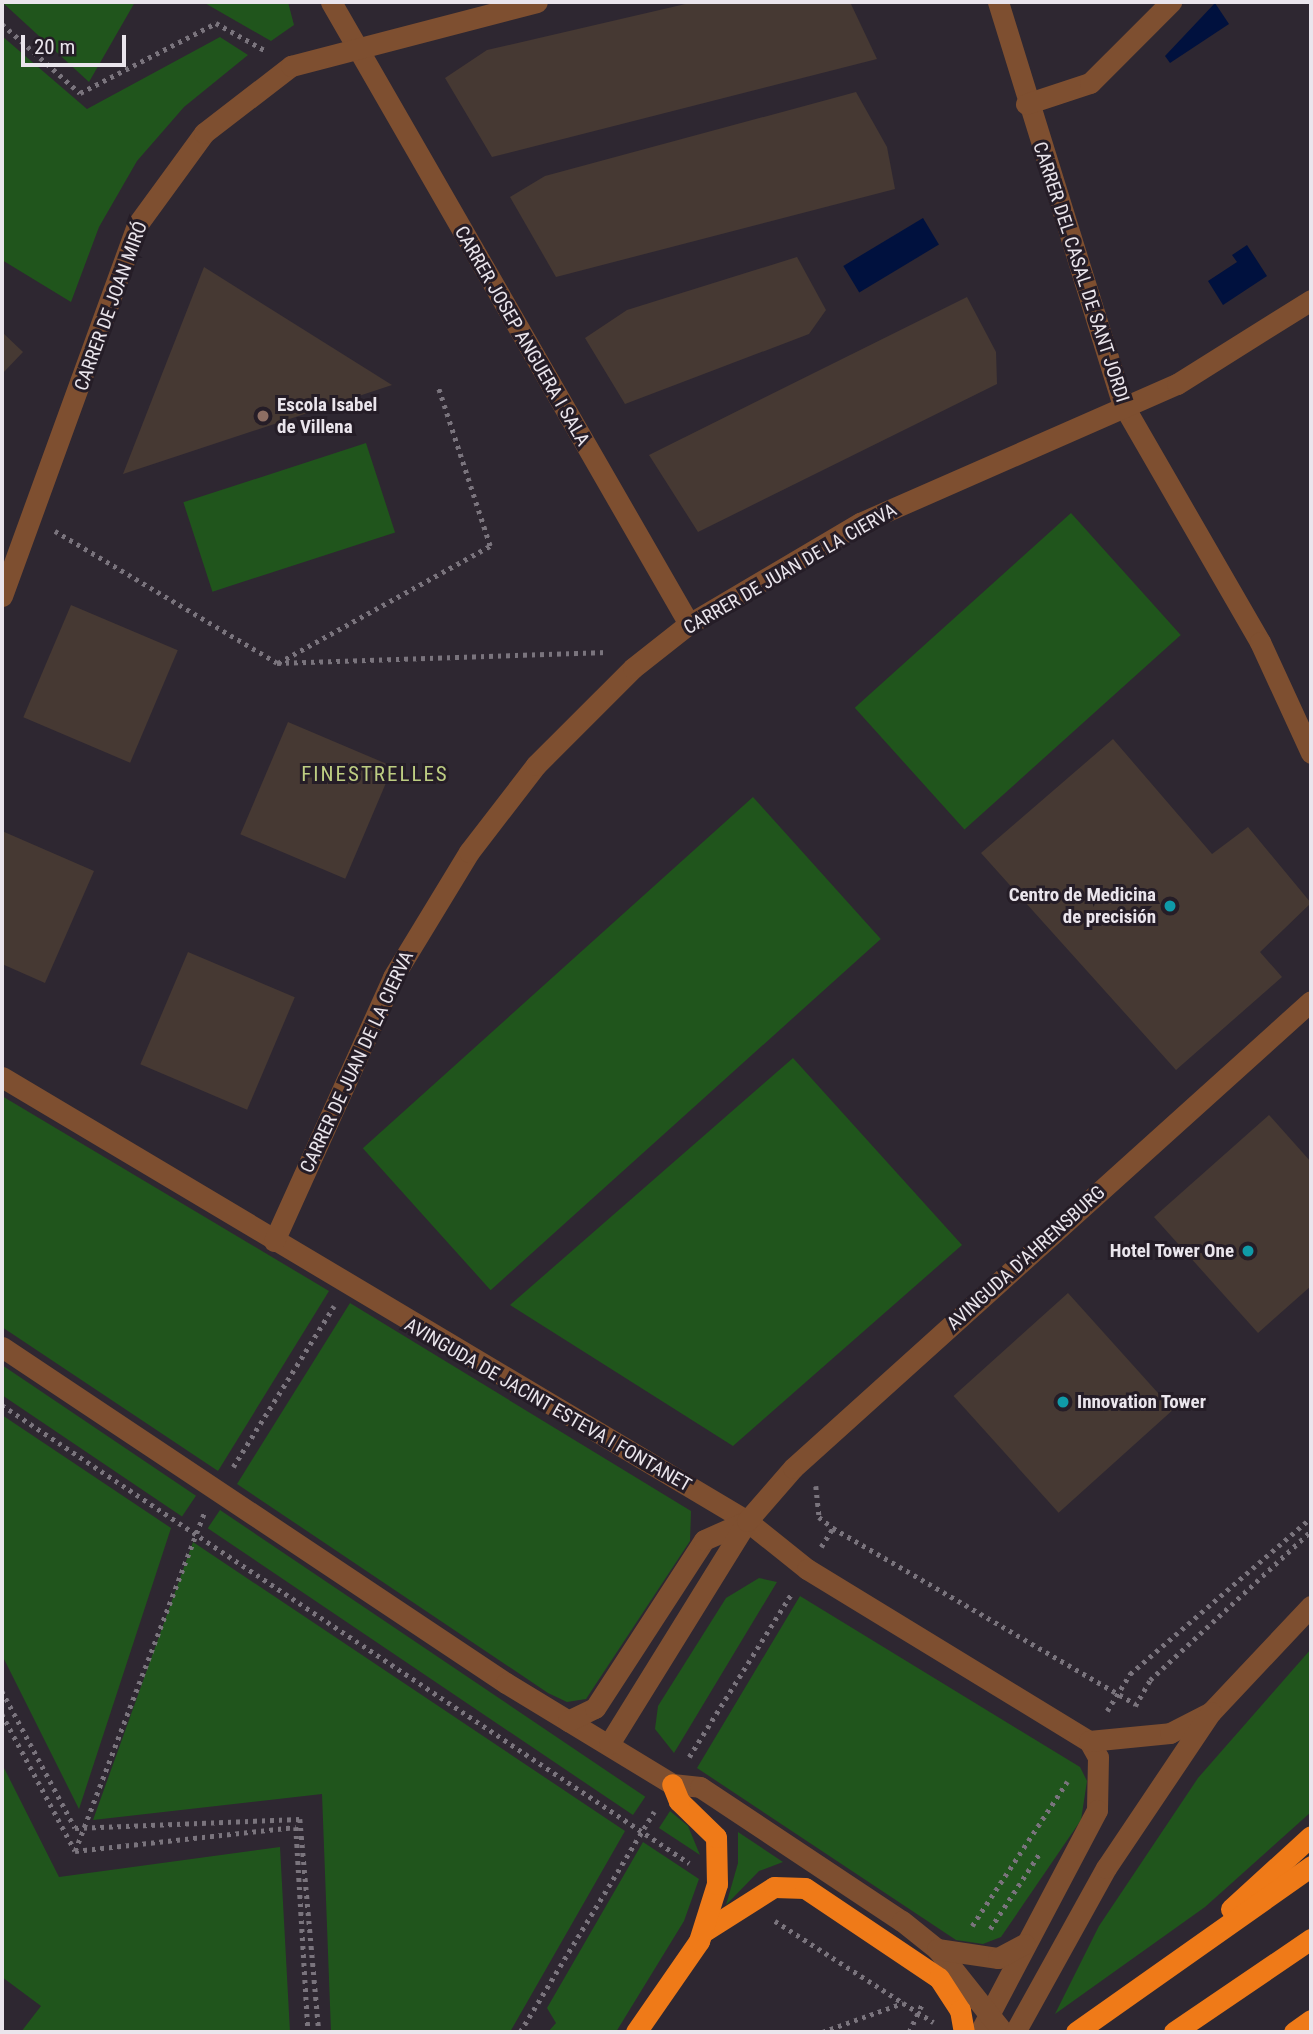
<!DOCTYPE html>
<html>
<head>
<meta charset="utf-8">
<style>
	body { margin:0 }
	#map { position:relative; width:1313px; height:2034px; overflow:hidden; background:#2e2731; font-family:"Roboto Condensed",sans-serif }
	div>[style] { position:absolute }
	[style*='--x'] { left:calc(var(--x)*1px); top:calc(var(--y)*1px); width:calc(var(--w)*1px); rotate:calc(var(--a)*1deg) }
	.green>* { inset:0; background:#20551c; transform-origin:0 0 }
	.water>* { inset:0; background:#00113e; transform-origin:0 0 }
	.building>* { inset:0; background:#463933; transform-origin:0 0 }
	.path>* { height:4.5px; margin-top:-2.25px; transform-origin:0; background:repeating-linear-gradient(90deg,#7a747d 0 3.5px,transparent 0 8.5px) }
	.minor>* { height:21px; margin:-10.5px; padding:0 10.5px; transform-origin:10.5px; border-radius:10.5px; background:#7e4f30 }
	.highway>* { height:21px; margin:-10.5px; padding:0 10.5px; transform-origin:10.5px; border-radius:10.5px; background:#ef7a18 }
	.dots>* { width:19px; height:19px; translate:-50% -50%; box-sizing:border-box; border:4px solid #251d27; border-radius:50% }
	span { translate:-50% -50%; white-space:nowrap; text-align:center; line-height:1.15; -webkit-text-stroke:6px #251d27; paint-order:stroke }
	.street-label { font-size:19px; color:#eae5ec }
	.poi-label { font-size:19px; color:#eae5ec; font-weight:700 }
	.left { translate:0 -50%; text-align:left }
	.right { translate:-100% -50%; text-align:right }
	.neighbourhood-label { font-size:21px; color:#bdcd82; letter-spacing:2px }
	.frame { position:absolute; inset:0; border:4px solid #eae5ec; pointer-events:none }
	.scale { position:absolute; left:21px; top:35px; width:105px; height:32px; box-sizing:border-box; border:4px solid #eae5ec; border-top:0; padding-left:9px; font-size:21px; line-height:24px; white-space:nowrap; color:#eae5ec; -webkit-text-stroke:5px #251d27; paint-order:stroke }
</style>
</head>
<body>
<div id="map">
	<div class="green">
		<i style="clip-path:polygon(2px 2px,135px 2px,89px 82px)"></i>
		<i style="clip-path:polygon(203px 2px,288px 2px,294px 25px,271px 41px)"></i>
		<i style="clip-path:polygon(2px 36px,87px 109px,220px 37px,248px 55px,184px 107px,137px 161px,99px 227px,71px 302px,2px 260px)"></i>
		<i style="left:366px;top:443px;width:94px;height:192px;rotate:72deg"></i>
		<i style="left:1071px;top:513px;width:164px;height:291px;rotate:48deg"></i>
		<i style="left:753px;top:797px;width:191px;height:525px;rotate:48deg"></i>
		<i style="clip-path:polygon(793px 1058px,962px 1245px,733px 1446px,510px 1305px)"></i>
		<i style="clip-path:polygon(2px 1096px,329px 1291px,218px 1471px,2px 1327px)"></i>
		<i style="clip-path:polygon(350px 1303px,691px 1511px,690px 1541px,586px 1699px,567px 1702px,548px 1693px,237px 1484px)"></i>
		<i style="left:2px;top:1365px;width:234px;height:25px;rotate:34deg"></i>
		<i style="clip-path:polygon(2px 1415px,171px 1528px,79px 1809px,2px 1655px)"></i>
		<i style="left:220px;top:1510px;width:513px;height:22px;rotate:34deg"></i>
		<i style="clip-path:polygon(193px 1542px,625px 1831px,510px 2032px,331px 2032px,322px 1794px,93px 1820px)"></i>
		<i style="clip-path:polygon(759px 1578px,777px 1582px,674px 1753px,655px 1729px,658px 1706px,726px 1598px)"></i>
		<i style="clip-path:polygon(800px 1596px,1080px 1767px,1087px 1781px,1081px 1820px,1001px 1937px,983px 1944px,956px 1940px,697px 1768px)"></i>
		<i style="clip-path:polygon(1311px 1649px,1311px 1812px,1205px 1907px,1055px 2014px,1099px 1926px,1198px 1778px)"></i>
		<i style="clip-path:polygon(2px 1764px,59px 1877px,280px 1847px,290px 2032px,21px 2032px,41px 2006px,2px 1977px)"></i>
		<i style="clip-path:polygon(670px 1811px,688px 1826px,700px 1855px,659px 1828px)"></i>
		<i style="clip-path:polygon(738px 1832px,783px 1862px,759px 1871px,726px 1905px,738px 1863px)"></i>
		<i style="clip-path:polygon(643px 1842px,699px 1879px,684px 1921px,616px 2032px,548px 2032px,556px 2023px,547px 2008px)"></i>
	</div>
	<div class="water">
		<i style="clip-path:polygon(1215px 3px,1229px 24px,1170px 63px,1165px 56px)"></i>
		<i style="left:923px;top:218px;width:31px;height:93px;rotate:59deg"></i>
		<i style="clip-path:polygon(1247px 245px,1267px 276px,1223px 305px,1208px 281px,1237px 262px,1232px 255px)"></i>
	</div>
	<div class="building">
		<i style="clip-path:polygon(694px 2px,850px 2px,877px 59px,492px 157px,445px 78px,487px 50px)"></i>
		<i style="clip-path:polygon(856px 92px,887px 147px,895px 189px,556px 277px,510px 197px,545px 176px)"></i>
		<i style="clip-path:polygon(797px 257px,826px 310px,809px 334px,625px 404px,585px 338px,627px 310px)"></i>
		<i style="clip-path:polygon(204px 267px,392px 385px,123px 474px,162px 374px)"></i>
		<i style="clip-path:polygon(967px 297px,996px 352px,997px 384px,698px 532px,649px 455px)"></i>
		<i style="clip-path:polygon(2px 332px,23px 352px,2px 374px)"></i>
		<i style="left:71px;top:605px;width:116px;height:122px;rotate:23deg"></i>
		<i style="left:288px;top:722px;width:114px;height:122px;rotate:23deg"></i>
		<i style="clip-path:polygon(1113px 739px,1212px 854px,1248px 827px,1311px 903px,1260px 952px,1282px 977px,1176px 1070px,981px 853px)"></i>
		<i style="clip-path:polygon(2px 831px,94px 871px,45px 983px,2px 964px)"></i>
		<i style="left:188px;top:952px;width:116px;height:122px;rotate:23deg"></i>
		<i style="clip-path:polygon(1269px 1115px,1311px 1162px,1311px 1286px,1258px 1333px,1154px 1217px)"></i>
		<i style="left:1068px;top:1293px;width:157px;height:154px;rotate:48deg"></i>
	</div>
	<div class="path">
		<i style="--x:2;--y:24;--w:104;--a:41.5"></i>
		<i style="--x:80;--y:93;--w:153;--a:-27.2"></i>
		<i style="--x:216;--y:23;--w:57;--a:29.2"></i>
		<i style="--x:55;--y:531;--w:258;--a:30.7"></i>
		<i style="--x:277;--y:663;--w:331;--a:-1.9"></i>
		<i style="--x:278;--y:663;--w:242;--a:-28.9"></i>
		<i style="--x:490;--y:546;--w:167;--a:-108.1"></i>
		<i style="--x:2;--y:1405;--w:826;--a:33.69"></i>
		<i style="--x:233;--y:1467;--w:190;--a:-57.9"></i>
		<i style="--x:816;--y:1486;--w:31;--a:84"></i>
		<i style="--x:819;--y:1517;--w:18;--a:38"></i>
		<i style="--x:833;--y:1528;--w:350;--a:30.2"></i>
		<i style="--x:821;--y:1547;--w:22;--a:-58"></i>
		<i style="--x:2;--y:1691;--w:155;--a:61.9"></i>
		<i style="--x:75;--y:1828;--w:225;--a:-2.3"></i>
		<i style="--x:300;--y:1819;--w:214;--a:84.9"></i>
		<i style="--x:1135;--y:1706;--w:30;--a:-60"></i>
		<i style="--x:1150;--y:1680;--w:219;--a:-42.8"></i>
		<i style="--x:1107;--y:1711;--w:44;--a:-58.1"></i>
		<i style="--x:1130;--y:1674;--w:239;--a:-40.8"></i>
		<i style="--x:2;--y:1714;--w:155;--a:61.9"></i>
		<i style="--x:75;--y:1851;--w:222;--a:-6.2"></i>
		<i style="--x:296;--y:1827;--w:205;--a:86.6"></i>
		<i style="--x:689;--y:1757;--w:194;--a:-57.9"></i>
		<i style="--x:75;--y:1851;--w:362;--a:-69.1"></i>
		<i style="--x:775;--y:1921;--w:152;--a:32.6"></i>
		<i style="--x:972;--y:1926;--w:173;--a:-56.6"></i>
		<i style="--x:990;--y:1929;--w:93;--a:-56.8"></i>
		<i style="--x:520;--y:2032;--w:258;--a:-58.7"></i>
		<i style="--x:822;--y:2032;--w:86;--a:-19.7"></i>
		<i style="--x:903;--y:2003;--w:36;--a:32"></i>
		<i style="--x:909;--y:2032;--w:33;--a:-65"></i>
	</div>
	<div class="minor">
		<i style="--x:331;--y:2;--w:718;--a:60.08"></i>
		<i style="--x:998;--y:2;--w:420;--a:72.8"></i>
		<i style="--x:1122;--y:403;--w:276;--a:60"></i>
		<i style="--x:1260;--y:642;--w:122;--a:65.3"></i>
		<i style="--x:1026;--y:104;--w:67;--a:-18.2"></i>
		<i style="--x:1090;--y:83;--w:115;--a:-45"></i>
		<i style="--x:2;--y:596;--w:395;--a:-70"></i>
		<i style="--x:137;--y:225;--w:114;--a:-53.9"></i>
		<i style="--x:204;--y:133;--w:110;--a:-37.6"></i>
		<i style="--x:291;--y:66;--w:254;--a:-14.6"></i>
		<i style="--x:2;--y:1077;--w:867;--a:30.79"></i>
		<i style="--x:747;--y:1521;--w:77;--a:38.7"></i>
		<i style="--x:807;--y:1569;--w:330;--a:31.4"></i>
		<i style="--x:1089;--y:1741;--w:18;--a:61"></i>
		<i style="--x:1098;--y:1757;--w:53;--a:91.1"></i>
		<i style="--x:1097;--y:1810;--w:251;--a:117.8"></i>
		<i style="--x:274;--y:1241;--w:290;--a:-65.7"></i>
		<i style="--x:393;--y:977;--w:146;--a:-58.7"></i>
		<i style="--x:469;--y:852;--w:110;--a:-52.4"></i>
		<i style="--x:536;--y:765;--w:137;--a:-45"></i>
		<i style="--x:633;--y:668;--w:71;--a:-38.2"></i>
		<i style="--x:689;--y:624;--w:199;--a:-30.6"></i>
		<i style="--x:860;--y:523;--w:346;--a:-23.7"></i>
		<i style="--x:1177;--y:384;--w:158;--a:-32.1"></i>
		<i style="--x:2;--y:1347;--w:606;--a:33.69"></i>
		<i style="--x:506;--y:1683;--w:194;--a:31.3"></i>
		<i style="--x:672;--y:1784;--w:28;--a:6"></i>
		<i style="--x:700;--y:1787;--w:242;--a:33.6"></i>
		<i style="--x:902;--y:1921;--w:45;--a:38.7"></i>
		<i style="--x:937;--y:1949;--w:106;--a:51.5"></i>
		<i style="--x:568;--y:1721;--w:30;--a:-26"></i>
		<i style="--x:595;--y:1708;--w:200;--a:-57"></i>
		<i style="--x:704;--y:1540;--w:47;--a:-23.8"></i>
		<i style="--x:1089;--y:1741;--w:81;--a:-5.6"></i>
		<i style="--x:1170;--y:1733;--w:46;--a:-27.1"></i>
		<i style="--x:1211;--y:1712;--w:146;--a:-46.7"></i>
		<i style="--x:609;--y:1744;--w:262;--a:-58.2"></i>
		<i style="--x:747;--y:1521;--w:70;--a:-49"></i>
		<i style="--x:793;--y:1468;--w:697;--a:-42.04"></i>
		<i style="--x:937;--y:1949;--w:62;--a:8.4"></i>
		<i style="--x:998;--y:1958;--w:30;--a:-28"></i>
		<i style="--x:1015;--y:2032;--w:188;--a:-61"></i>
		<i style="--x:1106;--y:1868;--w:188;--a:-56.1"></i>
	</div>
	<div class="highway">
		<i style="--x:1231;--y:1909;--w:108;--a:-42.4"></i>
		<i style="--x:703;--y:1932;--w:84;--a:-32.4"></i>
		<i style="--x:774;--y:1887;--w:31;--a:2"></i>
		<i style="--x:805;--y:1888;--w:161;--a:33.9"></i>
		<i style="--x:939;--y:1978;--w:38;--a:57"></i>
		<i style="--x:960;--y:2010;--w:22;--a:80"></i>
		<i style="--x:636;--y:2032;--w:111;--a:-55.3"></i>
		<i style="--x:699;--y:1941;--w:60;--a:-72.5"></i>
		<i style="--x:717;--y:1884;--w:47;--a:-91.2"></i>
		<i style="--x:716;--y:1837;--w:52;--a:-135.8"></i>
		<i style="--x:679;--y:1801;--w:18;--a:-112"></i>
		<i style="--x:1076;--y:2032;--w:288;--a:-35.2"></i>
		<i style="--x:1174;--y:2032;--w:166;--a:-34.2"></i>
		<i style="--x:1294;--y:2032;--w:21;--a:-35"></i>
	</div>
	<div class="dots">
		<i style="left:263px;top:416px;background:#8d6e63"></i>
		<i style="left:1170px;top:906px;background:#0f9aa8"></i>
		<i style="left:1248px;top:1251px;background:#0f9aa8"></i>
		<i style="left:1063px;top:1402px;background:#0f9aa8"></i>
	</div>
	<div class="street-label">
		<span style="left:1081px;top:272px;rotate:72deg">CARRER DEL CASAL DE SANT JORDI</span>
		<span style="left:111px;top:306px;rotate:-70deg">CARRER DE JOAN MIRÓ</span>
		<span style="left:522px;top:336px;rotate:60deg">CARRER JOSEP ANGUERA I SALA</span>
		<span style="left:790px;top:569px;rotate:-30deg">CARRER DE JUAN DE LA CIERVA</span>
		<span style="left:357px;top:1062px;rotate:-65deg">CARRER DE JUAN DE LA CIERVA</span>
		<span style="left:1026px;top:1258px;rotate:-42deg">AVINGUDA D'AHRENSBURG</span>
		<span style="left:548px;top:1405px;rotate:30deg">AVINGUDA DE JACINT ESTEVA I FONTANET</span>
	</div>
	<div class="poi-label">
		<span class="left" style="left:277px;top:416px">Escola Isabel<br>de Villena</span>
		<span class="right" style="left:1156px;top:906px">Centro de Medicina<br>de precisión</span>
		<span class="right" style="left:1234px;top:1251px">Hotel Tower One</span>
		<span class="left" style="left:1077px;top:1402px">Innovation Tower</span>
	</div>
	<div class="neighbourhood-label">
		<span style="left:375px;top:774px">FINESTRELLES</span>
	</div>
	<div class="frame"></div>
	<div class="scale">20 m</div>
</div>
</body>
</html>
